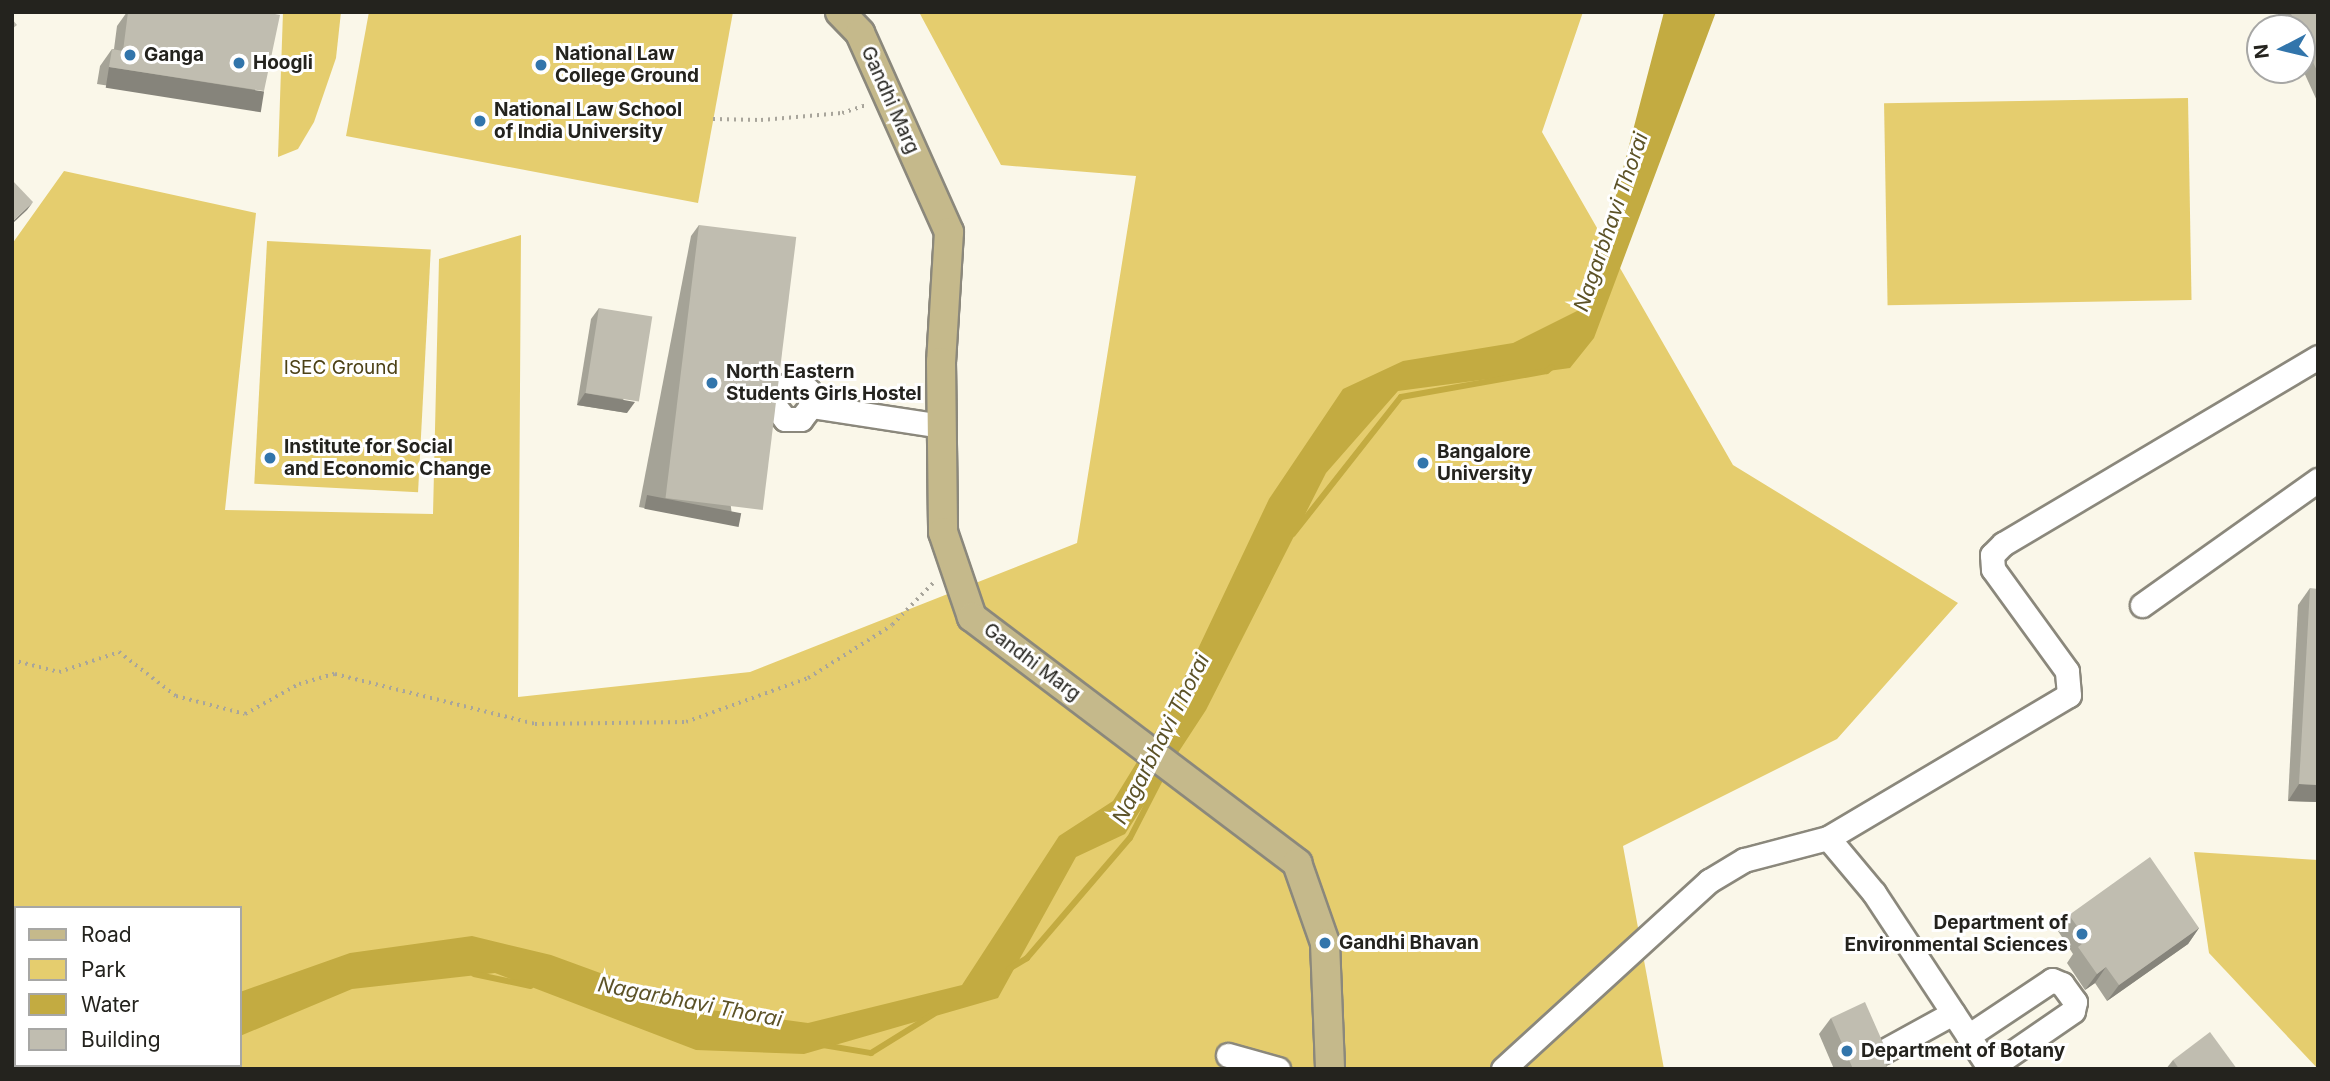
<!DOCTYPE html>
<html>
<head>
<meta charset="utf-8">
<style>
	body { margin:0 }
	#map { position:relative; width:2330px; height:1081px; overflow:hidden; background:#faf7e9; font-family:Inter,sans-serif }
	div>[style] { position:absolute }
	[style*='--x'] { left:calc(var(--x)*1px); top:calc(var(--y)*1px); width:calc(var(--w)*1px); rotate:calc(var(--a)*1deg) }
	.green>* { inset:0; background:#e5cd6e; transform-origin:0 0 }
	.water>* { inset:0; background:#c3ab41 }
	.stream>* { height:6px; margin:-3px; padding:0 3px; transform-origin:3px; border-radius:3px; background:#c3ab41 }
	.path>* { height:3.5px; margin-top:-1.75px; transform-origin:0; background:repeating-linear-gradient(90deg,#a8a59b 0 2px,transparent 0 7px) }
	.roads { filter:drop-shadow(2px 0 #8b887c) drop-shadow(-2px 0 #8b887c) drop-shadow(0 2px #8b887c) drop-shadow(0 -2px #8b887c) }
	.minor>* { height:23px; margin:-11.5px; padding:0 11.5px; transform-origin:11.5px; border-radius:11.5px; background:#fff }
	.major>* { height:28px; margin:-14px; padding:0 14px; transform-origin:14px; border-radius:14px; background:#c5b98b }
	.wall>* { inset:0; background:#a5a397 }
	.shaded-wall>* { inset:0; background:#86847b; transform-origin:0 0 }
	.building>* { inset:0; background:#c0bdb0; transform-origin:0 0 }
	.dots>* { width:19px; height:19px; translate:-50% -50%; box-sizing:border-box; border:4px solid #fff; border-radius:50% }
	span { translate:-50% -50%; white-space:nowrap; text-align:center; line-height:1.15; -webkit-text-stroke:6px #fff; paint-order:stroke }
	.poi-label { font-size:19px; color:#24231e; font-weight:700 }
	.left { translate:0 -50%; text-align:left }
	.right { translate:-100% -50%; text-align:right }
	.street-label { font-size:19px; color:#24231e }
	.park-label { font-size:19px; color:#4c4116 }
	.water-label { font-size:21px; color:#5c5227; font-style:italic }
	.frame { position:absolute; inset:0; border:14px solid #24231e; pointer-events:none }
	.legend { position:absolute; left:14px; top:906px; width:228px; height:161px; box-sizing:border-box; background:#fff; border:2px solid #a7a7a5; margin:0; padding:9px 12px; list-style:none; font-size:21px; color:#24231e }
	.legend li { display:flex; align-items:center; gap:14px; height:35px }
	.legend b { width:35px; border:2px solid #a7a7a5 }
	.north { position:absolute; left:2246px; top:14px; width:70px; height:70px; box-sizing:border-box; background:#fff; border:2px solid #a7a7a5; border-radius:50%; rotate:263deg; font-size:19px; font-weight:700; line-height:28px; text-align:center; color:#24231e }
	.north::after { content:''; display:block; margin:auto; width:24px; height:32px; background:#3275ab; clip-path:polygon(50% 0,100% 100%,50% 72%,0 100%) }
</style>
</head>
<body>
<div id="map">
	<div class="green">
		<i style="clip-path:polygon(283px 12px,341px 12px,336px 58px,314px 122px,298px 149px,278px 157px)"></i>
		<i style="clip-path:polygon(369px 12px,733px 12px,698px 203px,346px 136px)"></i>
		<i style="clip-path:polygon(evenodd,919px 12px,1583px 12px,1542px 132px,1733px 465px,1958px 603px,1837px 739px,1623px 846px,1664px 1069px,12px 1069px,12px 244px,64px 171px,256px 213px,225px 510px,433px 514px,439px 259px,521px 235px,518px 697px,750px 672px,1077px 543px,1136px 176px,1001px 165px,919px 12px,16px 908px,240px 908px,240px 1065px,16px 1065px,16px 908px)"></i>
		<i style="left:2188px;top:98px;width:202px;height:304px;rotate:89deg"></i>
		<i style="left:267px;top:241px;width:164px;height:243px;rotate:3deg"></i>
		<i style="clip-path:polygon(2194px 852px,2318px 860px,2318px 1069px,2209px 953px)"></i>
	</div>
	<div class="water">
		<i style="clip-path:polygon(1664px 12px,1716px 12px,1594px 338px,1570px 368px,1398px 391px,1326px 473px,1206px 710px,1125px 834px,1076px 857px,998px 998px,804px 1054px,696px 1050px,495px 973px,352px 989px,240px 1036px,240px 992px,350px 953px,472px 936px,551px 955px,696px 1008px,808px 1023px,962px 985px,1059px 836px,1113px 801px,1169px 710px,1269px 499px,1343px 389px,1403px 361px,1513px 343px,1587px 306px)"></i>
		<i style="clip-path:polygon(12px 1053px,16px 1065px,160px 1065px,12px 1069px)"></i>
	</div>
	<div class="stream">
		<i style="--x:1293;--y:534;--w:174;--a:-51.8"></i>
		<i style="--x:1401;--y:397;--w:148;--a:-10.1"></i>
		<i style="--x:1547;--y:371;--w:6;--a:-39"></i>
		<i style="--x:1009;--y:969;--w:21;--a:-31"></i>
		<i style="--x:1027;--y:958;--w:158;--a:-49.4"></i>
		<i style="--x:1130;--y:838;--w:76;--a:-62.8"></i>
		<i style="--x:474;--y:974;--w:58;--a:11.9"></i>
		<i style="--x:823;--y:1045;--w:49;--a:9.5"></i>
		<i style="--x:871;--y:1053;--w:74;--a:-31.8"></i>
	</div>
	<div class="path">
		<i style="--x:713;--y:119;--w:48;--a:1.2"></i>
		<i style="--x:761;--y:120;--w:81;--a:-4.9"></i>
		<i style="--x:842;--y:113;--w:26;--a:-18"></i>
		<i style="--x:12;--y:660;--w:49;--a:14.3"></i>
		<i style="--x:59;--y:672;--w:63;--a:-18.4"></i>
		<i style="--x:119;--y:652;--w:72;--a:37.7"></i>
		<i style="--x:176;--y:696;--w:71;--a:14.6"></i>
		<i style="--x:245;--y:714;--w:62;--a:-29.1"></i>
		<i style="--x:299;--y:684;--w:37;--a:-16"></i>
		<i style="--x:335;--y:674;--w:206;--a:14"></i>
		<i style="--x:535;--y:724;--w:151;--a:-0.8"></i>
		<i style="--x:686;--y:722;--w:130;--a:-19.8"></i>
		<i style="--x:808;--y:678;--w:99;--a:-32.2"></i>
		<i style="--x:892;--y:625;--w:62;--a:-45.7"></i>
	</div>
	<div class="roads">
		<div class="minor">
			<i style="--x:793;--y:383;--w:17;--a:25"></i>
			<i style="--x:808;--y:390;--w:16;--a:79"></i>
			<i style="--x:811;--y:406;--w:16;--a:128"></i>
			<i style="--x:801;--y:419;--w:16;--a:180"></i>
			<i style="--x:785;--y:419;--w:18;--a:-128"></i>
			<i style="--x:774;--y:405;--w:16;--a:-76"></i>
			<i style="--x:778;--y:389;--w:16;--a:-22"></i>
			<i style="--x:811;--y:406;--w:133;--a:8.7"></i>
			<i style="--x:2142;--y:605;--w:216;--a:-35.4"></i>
			<i style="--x:1828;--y:838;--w:280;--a:-30.7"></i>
			<i style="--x:2069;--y:695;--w:24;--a:-95"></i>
			<i style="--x:2067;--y:671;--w:126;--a:-126"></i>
			<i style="--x:1993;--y:569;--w:14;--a:-94"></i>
			<i style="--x:1992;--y:555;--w:16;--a:-45"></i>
			<i style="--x:2003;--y:544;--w:366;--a:-30.7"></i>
			<i style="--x:1968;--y:1036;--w:101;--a:-33.7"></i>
			<i style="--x:2052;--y:980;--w:11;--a:22"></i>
			<i style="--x:2062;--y:984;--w:22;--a:54"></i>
			<i style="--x:2075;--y:1002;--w:9;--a:103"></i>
			<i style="--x:2073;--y:1011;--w:101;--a:145.5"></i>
			<i style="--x:1882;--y:1052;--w:81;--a:-28.8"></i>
			<i style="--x:1228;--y:1055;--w:52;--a:15.6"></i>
			<i style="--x:1503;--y:1069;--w:279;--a:-42.4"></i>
			<i style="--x:1709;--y:881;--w:41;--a:-31"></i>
			<i style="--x:1744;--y:860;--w:87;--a:-14.7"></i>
			<i style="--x:1828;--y:838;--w:72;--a:50.1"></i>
			<i style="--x:1874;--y:893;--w:211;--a:56.6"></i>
		</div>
		<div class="major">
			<i style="--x:840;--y:12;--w:29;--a:46"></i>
			<i style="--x:860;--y:33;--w:218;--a:65.9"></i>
			<i style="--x:949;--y:232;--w:130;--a:93.5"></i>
			<i style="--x:941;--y:362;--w:170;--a:89.3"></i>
			<i style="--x:943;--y:532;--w:90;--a:71.2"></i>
			<i style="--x:972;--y:617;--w:408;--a:37.1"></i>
			<i style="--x:1297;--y:863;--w:85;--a:70.7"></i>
			<i style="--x:1325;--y:943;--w:126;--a:87.7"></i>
		</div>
	</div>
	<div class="wall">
		<i style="clip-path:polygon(127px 12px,265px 12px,253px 108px,97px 84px,100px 66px,112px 49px,114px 49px,117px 26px)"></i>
		<i style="clip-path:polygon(2277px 12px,2318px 12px,2318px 103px,2302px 68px,2302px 28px,2284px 28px)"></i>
		<i style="clip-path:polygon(699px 225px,733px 525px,639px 507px,691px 236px)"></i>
		<i style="clip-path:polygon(599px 308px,627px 413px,577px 405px,591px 319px)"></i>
		<i style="clip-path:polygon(2310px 588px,2318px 802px,2288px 801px,2298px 605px)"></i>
		<i style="clip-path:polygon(2069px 915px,2199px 928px,2188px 944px,2107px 1001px,2095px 983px,2085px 990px,2067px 963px,2073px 954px,2058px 931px)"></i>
		<i style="clip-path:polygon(1831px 1018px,1891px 1061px,1886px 1067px,1888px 1069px,1834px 1069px,1819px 1034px)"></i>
		<i style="clip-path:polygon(2173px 1060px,2237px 1069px,2166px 1069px)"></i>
	</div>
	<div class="shaded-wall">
		<i style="left:109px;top:67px;width:157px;height:21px;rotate:9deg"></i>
		<i style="clip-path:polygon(33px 202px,27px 210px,12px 224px,12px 222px)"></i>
		<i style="clip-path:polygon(585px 393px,635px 402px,627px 413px,577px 405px)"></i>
		<i style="left:647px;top:495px;width:96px;height:14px;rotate:11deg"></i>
		<i style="clip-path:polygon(2299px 784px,2318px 785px,2318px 802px,2288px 801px)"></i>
		<i style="clip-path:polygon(2199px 928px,2188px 944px,2107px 1001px,2119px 985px)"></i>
		<i style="clip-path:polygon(2106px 967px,2095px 983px,2085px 990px,2097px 974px)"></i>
	</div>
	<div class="building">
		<i style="clip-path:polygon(128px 12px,265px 12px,280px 15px,264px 91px,109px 67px,112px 49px,123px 51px)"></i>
		<i style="clip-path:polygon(2290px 12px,2318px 12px,2318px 73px,2302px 38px,2302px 28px,2298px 28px)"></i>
		<i style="clip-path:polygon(12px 19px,17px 25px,12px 29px)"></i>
		<i style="clip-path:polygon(12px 180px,33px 202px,12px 222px)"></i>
		<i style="left:699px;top:225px;width:98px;height:275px;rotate:7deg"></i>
		<i style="left:599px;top:308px;width:54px;height:86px;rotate:9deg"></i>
		<i style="clip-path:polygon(2310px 588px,2318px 589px,2318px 785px,2299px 784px)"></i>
		<i style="clip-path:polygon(2150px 857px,2199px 928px,2119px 985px,2106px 967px,2097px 974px,2078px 947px,2087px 940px,2069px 915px)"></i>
		<i style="clip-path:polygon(1865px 1002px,1891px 1061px,1885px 1063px,1888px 1069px,1853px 1069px,1831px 1018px)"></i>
		<i style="clip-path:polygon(2210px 1032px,2237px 1069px,2179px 1069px,2173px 1060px)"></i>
	</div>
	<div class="dots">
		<i style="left:130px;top:55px;background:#3275ab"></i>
		<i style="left:239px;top:63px;background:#3275ab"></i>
		<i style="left:541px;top:65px;background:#3275ab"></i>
		<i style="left:480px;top:121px;background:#3275ab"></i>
		<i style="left:712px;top:383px;background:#3275ab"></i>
		<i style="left:270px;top:458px;background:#3275ab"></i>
		<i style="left:1423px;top:463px;background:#3275ab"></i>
		<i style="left:2082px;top:934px;background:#3275ab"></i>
		<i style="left:1325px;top:943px;background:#3275ab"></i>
		<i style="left:1847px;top:1051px;background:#3275ab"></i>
	</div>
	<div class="poi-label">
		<span class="left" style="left:555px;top:65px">National Law<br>College Ground</span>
		<span class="left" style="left:144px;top:55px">Ganga</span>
		<span class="left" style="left:253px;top:63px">Hoogli</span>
		<span class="left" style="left:494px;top:121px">National Law School<br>of India University</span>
		<span class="left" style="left:726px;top:383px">North Eastern<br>Students Girls Hostel</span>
		<span class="left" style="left:284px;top:458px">Institute for Social<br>and Economic Change</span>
		<span class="left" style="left:1437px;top:463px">Bangalore<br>University</span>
		<span class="right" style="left:2068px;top:934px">Department of<br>Environmental Sciences</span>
		<span class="left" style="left:1339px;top:943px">Gandhi Bhavan</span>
		<span class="left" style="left:1861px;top:1051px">Department of Botany</span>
	</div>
	<div class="street-label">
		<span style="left:890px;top:100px;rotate:66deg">Gandhi Marg</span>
		<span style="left:1032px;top:662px;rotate:37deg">Gandhi Marg</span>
	</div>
	<div class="park-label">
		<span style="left:341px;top:368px">ISEC Ground</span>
	</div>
	<div class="water-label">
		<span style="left:1611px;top:222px;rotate:-71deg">Nagarbhavi Thorai</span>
		<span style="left:1161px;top:739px;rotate:-63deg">Nagarbhavi Thorai</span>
		<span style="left:690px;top:1002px;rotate:11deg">Nagarbhavi Thorai</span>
	</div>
	<div class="frame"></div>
	<ul class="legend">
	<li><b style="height:9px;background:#c5b98b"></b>Road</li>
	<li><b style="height:19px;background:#e5cd6e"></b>Park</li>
	<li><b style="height:19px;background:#c3ab41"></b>Water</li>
	<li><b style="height:19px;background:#c0bdb0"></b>Building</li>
	</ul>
	<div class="north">N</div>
</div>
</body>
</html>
